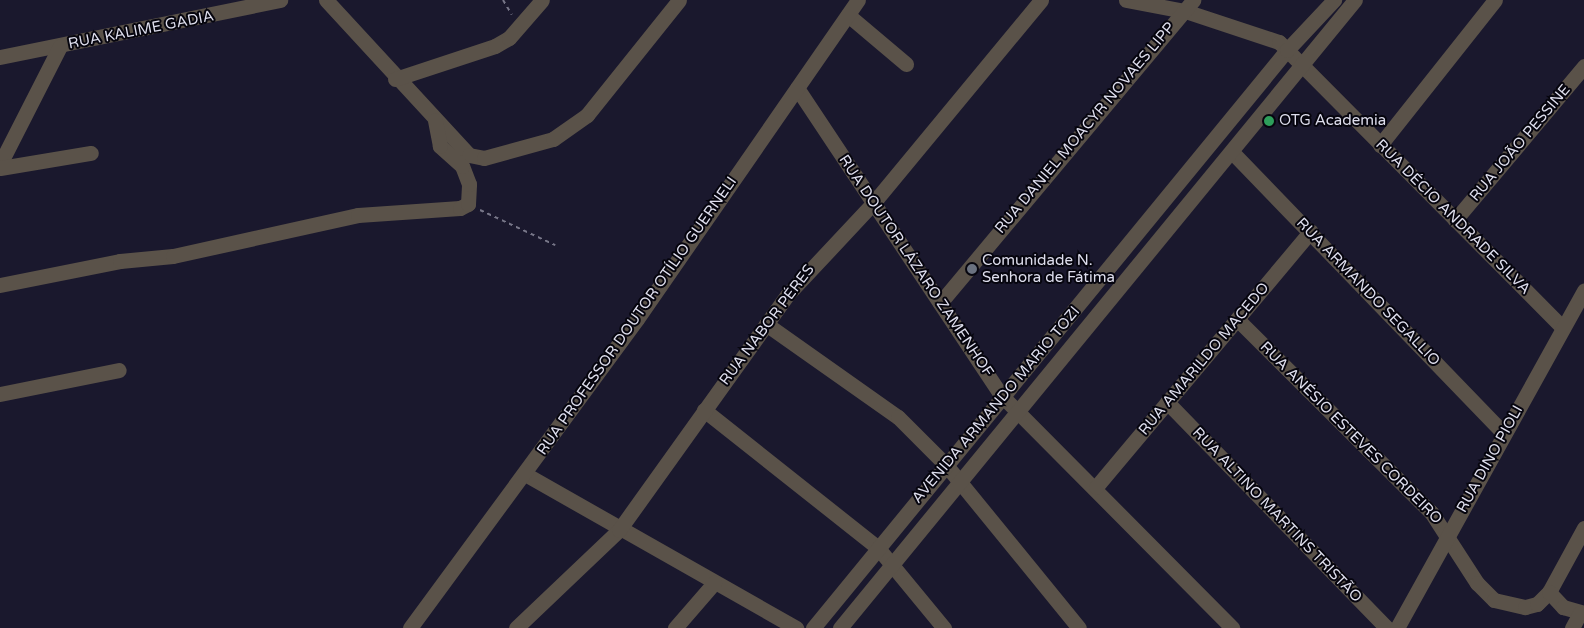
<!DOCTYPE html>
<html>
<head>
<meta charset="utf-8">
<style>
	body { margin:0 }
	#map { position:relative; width:1584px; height:628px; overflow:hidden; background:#1a182d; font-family:"Varela Round",sans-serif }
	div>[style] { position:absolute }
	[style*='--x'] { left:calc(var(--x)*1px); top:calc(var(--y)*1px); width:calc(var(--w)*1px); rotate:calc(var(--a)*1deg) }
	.path>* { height:2px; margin-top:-1px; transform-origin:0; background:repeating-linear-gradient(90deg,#777688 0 4px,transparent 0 8px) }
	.minor>* { height:15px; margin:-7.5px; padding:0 7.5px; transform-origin:7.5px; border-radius:7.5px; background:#5a5249 }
	.dots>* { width:14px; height:14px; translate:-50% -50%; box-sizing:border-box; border:2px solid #06050e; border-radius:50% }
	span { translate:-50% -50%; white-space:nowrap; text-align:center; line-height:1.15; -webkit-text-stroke:4px #06050e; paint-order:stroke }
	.street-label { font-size:15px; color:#dedeed }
	.poi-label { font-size:15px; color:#dedeed }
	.left { translate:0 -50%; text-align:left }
</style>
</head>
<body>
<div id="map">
	<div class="path">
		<i style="--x:503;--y:0;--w:17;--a:59"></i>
		<i style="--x:480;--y:210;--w:83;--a:25"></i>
	</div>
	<div class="minor">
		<i style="--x:326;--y:0;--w:211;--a:47.3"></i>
		<i style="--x:469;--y:155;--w:15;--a:11"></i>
		<i style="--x:484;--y:158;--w:72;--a:-15.4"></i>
		<i style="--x:553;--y:139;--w:42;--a:-35.2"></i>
		<i style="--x:587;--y:115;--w:147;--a:-51.3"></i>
		<i style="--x:1126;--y:0;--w:60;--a:10.6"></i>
		<i style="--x:1185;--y:11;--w:99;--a:18.3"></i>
		<i style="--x:1279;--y:42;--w:403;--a:45.2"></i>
		<i style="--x:848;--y:15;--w:76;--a:40.2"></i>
		<i style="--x:0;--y:57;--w:286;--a:-11.5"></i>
		<i style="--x:395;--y:79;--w:105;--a:-18.3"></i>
		<i style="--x:495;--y:46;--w:16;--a:-30"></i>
		<i style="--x:509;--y:38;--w:50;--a:-49"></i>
		<i style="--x:797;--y:88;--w:370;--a:56.4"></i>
		<i style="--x:1002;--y:396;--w:327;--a:45.2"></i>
		<i style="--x:1380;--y:145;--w:185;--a:-51.6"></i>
		<i style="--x:1232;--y:152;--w:390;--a:46"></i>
		<i style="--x:0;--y:164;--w:132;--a:-63"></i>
		<i style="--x:0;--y:168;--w:92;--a:-9.4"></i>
		<i style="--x:1455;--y:220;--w:201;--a:-50"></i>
		<i style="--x:0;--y:285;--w:122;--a:-11.3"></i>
		<i style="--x:120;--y:261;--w:53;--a:-5.4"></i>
		<i style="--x:173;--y:256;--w:189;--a:-12.5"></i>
		<i style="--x:358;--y:215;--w:102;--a:-3.9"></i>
		<i style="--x:460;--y:208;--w:9;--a:-27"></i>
		<i style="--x:468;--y:204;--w:20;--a:-87"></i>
		<i style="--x:469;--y:184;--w:19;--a:-111"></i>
		<i style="--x:462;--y:166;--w:30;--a:-138"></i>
		<i style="--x:440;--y:146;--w:26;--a:-101"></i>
		<i style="--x:940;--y:303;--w:395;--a:-50.1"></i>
		<i style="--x:1238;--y:320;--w:272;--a:44.9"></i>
		<i style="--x:1431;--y:512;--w:85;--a:57.1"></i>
		<i style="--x:1477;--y:583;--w:24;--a:45"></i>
		<i style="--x:1494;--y:600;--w:32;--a:13"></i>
		<i style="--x:1525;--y:607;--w:12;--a:-14"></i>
		<i style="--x:1537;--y:604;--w:17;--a:-45"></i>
		<i style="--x:1549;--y:592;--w:73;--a:-61.3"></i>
		<i style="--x:766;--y:324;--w:161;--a:35.2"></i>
		<i style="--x:898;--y:417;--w:68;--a:45"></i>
		<i style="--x:946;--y:465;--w:210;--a:50.8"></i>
		<i style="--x:0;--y:394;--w:121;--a:-11.4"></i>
		<i style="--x:1167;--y:402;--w:315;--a:45.8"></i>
		<i style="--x:704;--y:410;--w:222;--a:38.4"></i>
		<i style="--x:878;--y:548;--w:104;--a:50.5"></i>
		<i style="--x:525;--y:474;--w:312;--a:29.6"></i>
		<i style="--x:1096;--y:487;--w:334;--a:-50"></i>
		<i style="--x:1549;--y:592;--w:21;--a:47"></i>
		<i style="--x:1563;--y:607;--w:22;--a:16"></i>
		<i style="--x:410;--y:628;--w:383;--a:-53.7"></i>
		<i style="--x:637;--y:319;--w:388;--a:-55.3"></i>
		<i style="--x:516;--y:628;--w:142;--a:-43.6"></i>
		<i style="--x:619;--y:530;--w:290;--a:-54.4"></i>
		<i style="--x:788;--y:294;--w:126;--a:-46.9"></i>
		<i style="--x:874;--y:202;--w:262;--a:-50.4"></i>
		<i style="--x:675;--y:628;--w:60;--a:-49.1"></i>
		<i style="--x:813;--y:628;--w:748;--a:-50.65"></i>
		<i style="--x:1287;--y:50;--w:69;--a:-46.8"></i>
		<i style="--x:840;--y:628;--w:812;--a:-50.65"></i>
		<i style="--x:1397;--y:628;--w:386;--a:-61"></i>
		<i style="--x:1572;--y:628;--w:17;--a:-62"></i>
	</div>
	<div class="dots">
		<i style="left:1269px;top:121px;background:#2e9e5b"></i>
		<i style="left:972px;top:269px;background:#6b7280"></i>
	</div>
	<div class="street-label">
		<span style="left:141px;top:30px;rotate:-11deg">RUA KALIME GADIA</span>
		<span style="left:1085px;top:128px;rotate:-50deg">RUA DANIEL MOACYR NOVAES LIPP</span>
		<span style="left:1520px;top:143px;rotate:-50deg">RUA JOÃO PESSINE</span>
		<span style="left:1453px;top:217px;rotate:45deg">RUA DÉCIO ANDRADE SILVA</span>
		<span style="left:916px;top:266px;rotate:56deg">RUA DOUTOR LÁZARO ZAMENHOF</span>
		<span style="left:1368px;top:292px;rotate:46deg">RUA ARMANDO SEGALLIO</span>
		<span style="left:637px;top:316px;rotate:-55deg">RUA PROFESSOR DOUTOR OTÍLIO GUERNELI</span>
		<span style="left:767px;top:325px;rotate:-53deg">RUA NABOR PÉRES</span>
		<span style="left:1204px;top:359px;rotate:-50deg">RUA AMARILDO MACEDO</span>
		<span style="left:996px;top:405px;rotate:-50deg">AVENIDA ARMANDO MARIO TOZI</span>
		<span style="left:1351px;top:433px;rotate:45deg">RUA ANÉSIO ESTEVES CORDEIRO</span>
		<span style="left:1490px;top:459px;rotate:-61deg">RUA DINO PIOLI</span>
		<span style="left:1277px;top:515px;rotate:46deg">RUA ALTINO MARTINS TRISTÃO</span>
	</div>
	<div class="poi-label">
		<span class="left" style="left:1279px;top:121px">OTG Academia</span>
		<span class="left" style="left:982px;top:269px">Comunidade N.<br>Senhora de Fátima</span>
	</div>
</div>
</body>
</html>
